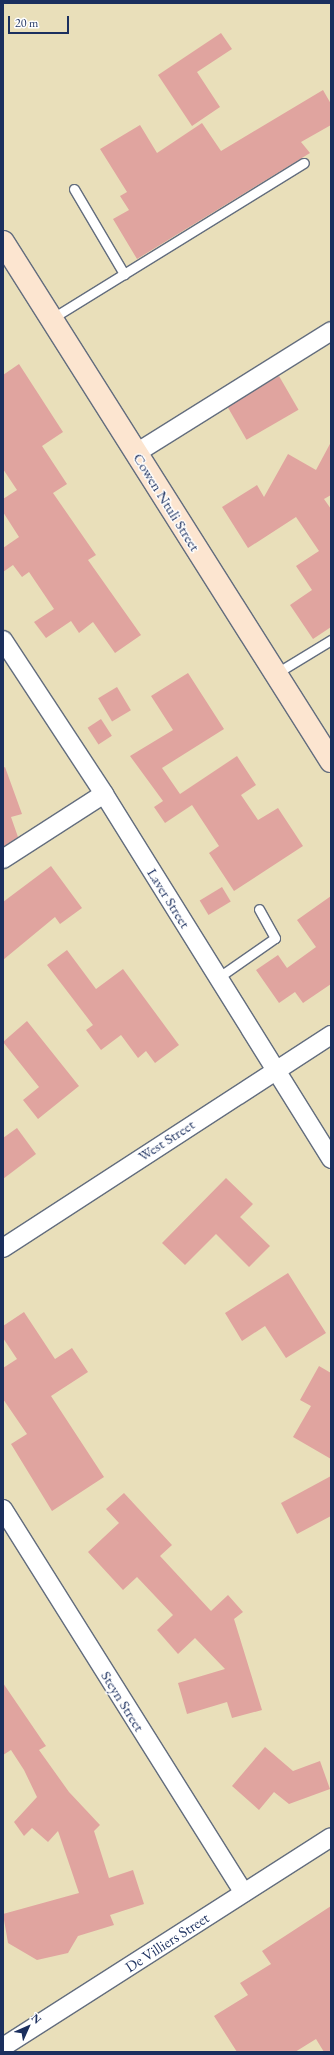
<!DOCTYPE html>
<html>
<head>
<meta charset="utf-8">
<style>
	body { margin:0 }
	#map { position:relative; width:334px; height:2055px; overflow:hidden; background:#e9dfba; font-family:"EB Garamond",serif }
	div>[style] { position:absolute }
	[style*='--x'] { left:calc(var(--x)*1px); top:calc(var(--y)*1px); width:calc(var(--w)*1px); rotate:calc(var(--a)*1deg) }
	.building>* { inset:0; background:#e0a49f; transform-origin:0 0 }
	.roads { filter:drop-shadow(1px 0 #636d7e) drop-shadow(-1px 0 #636d7e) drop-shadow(0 1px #636d7e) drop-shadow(0 -1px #636d7e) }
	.lane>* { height:9px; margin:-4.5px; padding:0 4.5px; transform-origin:4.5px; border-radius:4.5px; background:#fff }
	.street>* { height:18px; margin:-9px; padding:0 9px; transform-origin:9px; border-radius:9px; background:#fff }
	.secondary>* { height:22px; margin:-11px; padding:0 11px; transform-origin:11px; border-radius:11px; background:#fce5d0 }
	span { translate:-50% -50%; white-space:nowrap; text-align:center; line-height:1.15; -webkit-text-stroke:3px #fff; paint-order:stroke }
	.street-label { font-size:15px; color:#1b2f5e }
	.frame { position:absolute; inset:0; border:4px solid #1b2f5e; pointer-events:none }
	.north { position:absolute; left:8px; top:2007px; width:40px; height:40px; -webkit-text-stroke:3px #fff; paint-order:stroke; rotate:45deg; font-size:11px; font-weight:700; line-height:16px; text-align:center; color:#1b2f5e }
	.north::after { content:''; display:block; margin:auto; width:14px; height:18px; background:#1b2f5e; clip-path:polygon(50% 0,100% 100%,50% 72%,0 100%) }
	.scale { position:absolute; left:8px; top:16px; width:61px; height:18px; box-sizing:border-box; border:2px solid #1b2f5e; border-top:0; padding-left:5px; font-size:12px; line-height:14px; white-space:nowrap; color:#1b2f5e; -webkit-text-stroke:3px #fff; paint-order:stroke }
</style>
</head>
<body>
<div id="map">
	<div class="building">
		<i style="clip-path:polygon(221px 33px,232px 49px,197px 72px,220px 107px,192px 126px,158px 75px)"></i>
		<i style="clip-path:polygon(323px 90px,331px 104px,331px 125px,301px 142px,310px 153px,137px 259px,113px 219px,129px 210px,120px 196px,127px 192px,100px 149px,140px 125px,157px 153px,202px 123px,221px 151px)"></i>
		<i style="clip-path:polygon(19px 364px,63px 432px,42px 446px,67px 484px,53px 493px,96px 555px,88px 560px,141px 635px,115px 653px,93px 622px,79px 633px,71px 621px,46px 638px,34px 622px,54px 609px,29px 572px,22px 577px,13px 565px,3px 572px,3px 548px,19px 537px,3px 512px,3px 499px,17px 490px,3px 469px,3px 375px)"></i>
		<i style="left:279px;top:376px;width:39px;height:60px;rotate:60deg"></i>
		<i style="clip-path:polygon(331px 442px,331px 495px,324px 499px,331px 509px,331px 627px,313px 639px,290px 605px,312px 590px,296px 566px,319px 551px,296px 517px,248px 548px,222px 507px,257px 485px,264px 497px,288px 454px,316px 470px)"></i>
		<i style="clip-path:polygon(188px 673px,224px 729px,162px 768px,180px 794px,237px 756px,256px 785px,241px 795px,258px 820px,278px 808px,303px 846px,234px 891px,209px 853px,219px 846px,192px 805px,165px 823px,154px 807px,163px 801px,130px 756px,173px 730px,151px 696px)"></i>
		<i style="left:117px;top:687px;width:27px;height:22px;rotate:59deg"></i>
		<i style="left:101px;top:719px;width:20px;height:16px;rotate:57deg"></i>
		<i style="clip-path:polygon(5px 767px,22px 814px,11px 817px,18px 837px,3px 847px,3px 768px)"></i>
		<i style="clip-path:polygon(51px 866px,82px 908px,60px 924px,55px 917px,3px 960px,3px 902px)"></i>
		<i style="left:222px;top:887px;width:17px;height:26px;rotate:59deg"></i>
		<i style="clip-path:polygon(331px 896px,331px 984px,303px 1003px,295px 992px,279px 1003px,256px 970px,278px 955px,287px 968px,316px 947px,297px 920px)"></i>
		<i style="clip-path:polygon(67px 950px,96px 989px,123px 969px,179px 1045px,155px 1063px,146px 1051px,138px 1058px,121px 1035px,101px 1050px,86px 1030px,93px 1025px,47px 965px)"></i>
		<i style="clip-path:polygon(27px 1021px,79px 1086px,38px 1119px,23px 1100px,39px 1087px,3px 1042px)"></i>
		<i style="clip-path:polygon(17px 1128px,36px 1154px,3px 1179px,3px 1138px)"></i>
		<i style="clip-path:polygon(226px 1178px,253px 1204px,240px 1217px,270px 1246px,249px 1267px,216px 1234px,185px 1265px,162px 1243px)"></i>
		<i style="clip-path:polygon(288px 1273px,326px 1333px,286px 1358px,265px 1326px,242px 1341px,225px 1313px)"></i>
		<i style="clip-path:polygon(24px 1312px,55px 1359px,72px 1348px,88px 1372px,51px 1396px,104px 1477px,52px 1511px,11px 1444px,27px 1434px,3px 1399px,3px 1368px,17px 1359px,3px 1338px,3px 1326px)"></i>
		<i style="clip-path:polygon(319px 1366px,331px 1373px,331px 1459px,293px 1437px,311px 1406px,300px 1400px)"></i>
		<i style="clip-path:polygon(331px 1476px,331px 1516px,297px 1534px,281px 1503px)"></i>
		<i style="clip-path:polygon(124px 1493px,172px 1545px,160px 1556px,211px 1611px,228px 1595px,243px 1612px,234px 1619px,262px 1710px,232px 1718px,227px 1702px,187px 1714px,178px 1683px,225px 1669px,195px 1638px,178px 1654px,157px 1630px,173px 1615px,137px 1577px,123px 1590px,88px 1552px,119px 1523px,106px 1509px)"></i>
		<i style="clip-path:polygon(3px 1683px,46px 1746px,39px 1750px,69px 1792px,100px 1825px,94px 1831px,109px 1878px,133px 1870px,144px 1904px,110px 1915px,114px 1925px,78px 1936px,68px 1953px,37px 1960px,8px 1943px,3px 1914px,79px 1893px,58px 1831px,48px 1842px,32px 1828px,24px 1836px,14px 1822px,37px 1797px,24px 1770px,11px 1750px,3px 1755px)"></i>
		<i style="clip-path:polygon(265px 1747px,293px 1771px,320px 1761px,330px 1789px,289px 1804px,274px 1792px,259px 1810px,232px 1786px)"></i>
		<i style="clip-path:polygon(331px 1906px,331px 2052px,324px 2052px,316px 2039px,295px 2052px,237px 2052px,214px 2016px,248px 1995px,240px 1983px,271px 1964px,262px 1951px)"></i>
	</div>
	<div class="roads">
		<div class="lane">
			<i style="--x:74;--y:189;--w:99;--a:59.5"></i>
			<i style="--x:51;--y:319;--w:297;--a:-31.7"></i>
			<i style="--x:275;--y:674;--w:66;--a:-31.3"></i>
			<i style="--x:219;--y:977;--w:68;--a:-34.9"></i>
			<i style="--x:275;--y:938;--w:33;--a:-119"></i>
		</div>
		<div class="street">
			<i style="--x:136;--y:453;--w:230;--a:-32"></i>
			<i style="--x:3;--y:640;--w:184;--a:56.7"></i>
			<i style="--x:104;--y:794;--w:430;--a:58.1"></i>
			<i style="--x:3;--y:859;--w:120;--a:-32.8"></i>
			<i style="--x:3;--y:1248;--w:391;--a:-33"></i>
			<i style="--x:3;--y:1509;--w:453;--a:57.9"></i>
			<i style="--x:3;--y:2047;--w:389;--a:-32.6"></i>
		</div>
		<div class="secondary">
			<i style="--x:3;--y:242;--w:614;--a:57.71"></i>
		</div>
	</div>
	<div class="street-label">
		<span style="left:167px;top:502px;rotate:58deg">Cowen Ntuli Street</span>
		<span style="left:169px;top:898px;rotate:58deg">Laver Street</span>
		<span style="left:166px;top:1140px;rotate:-33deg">West Street</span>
		<span style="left:123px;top:1701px;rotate:58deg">Steyn Street</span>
		<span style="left:167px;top:1942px;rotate:-33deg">De Villiers Street</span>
	</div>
	<div class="frame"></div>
	<div class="north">N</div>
	<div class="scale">20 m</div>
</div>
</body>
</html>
